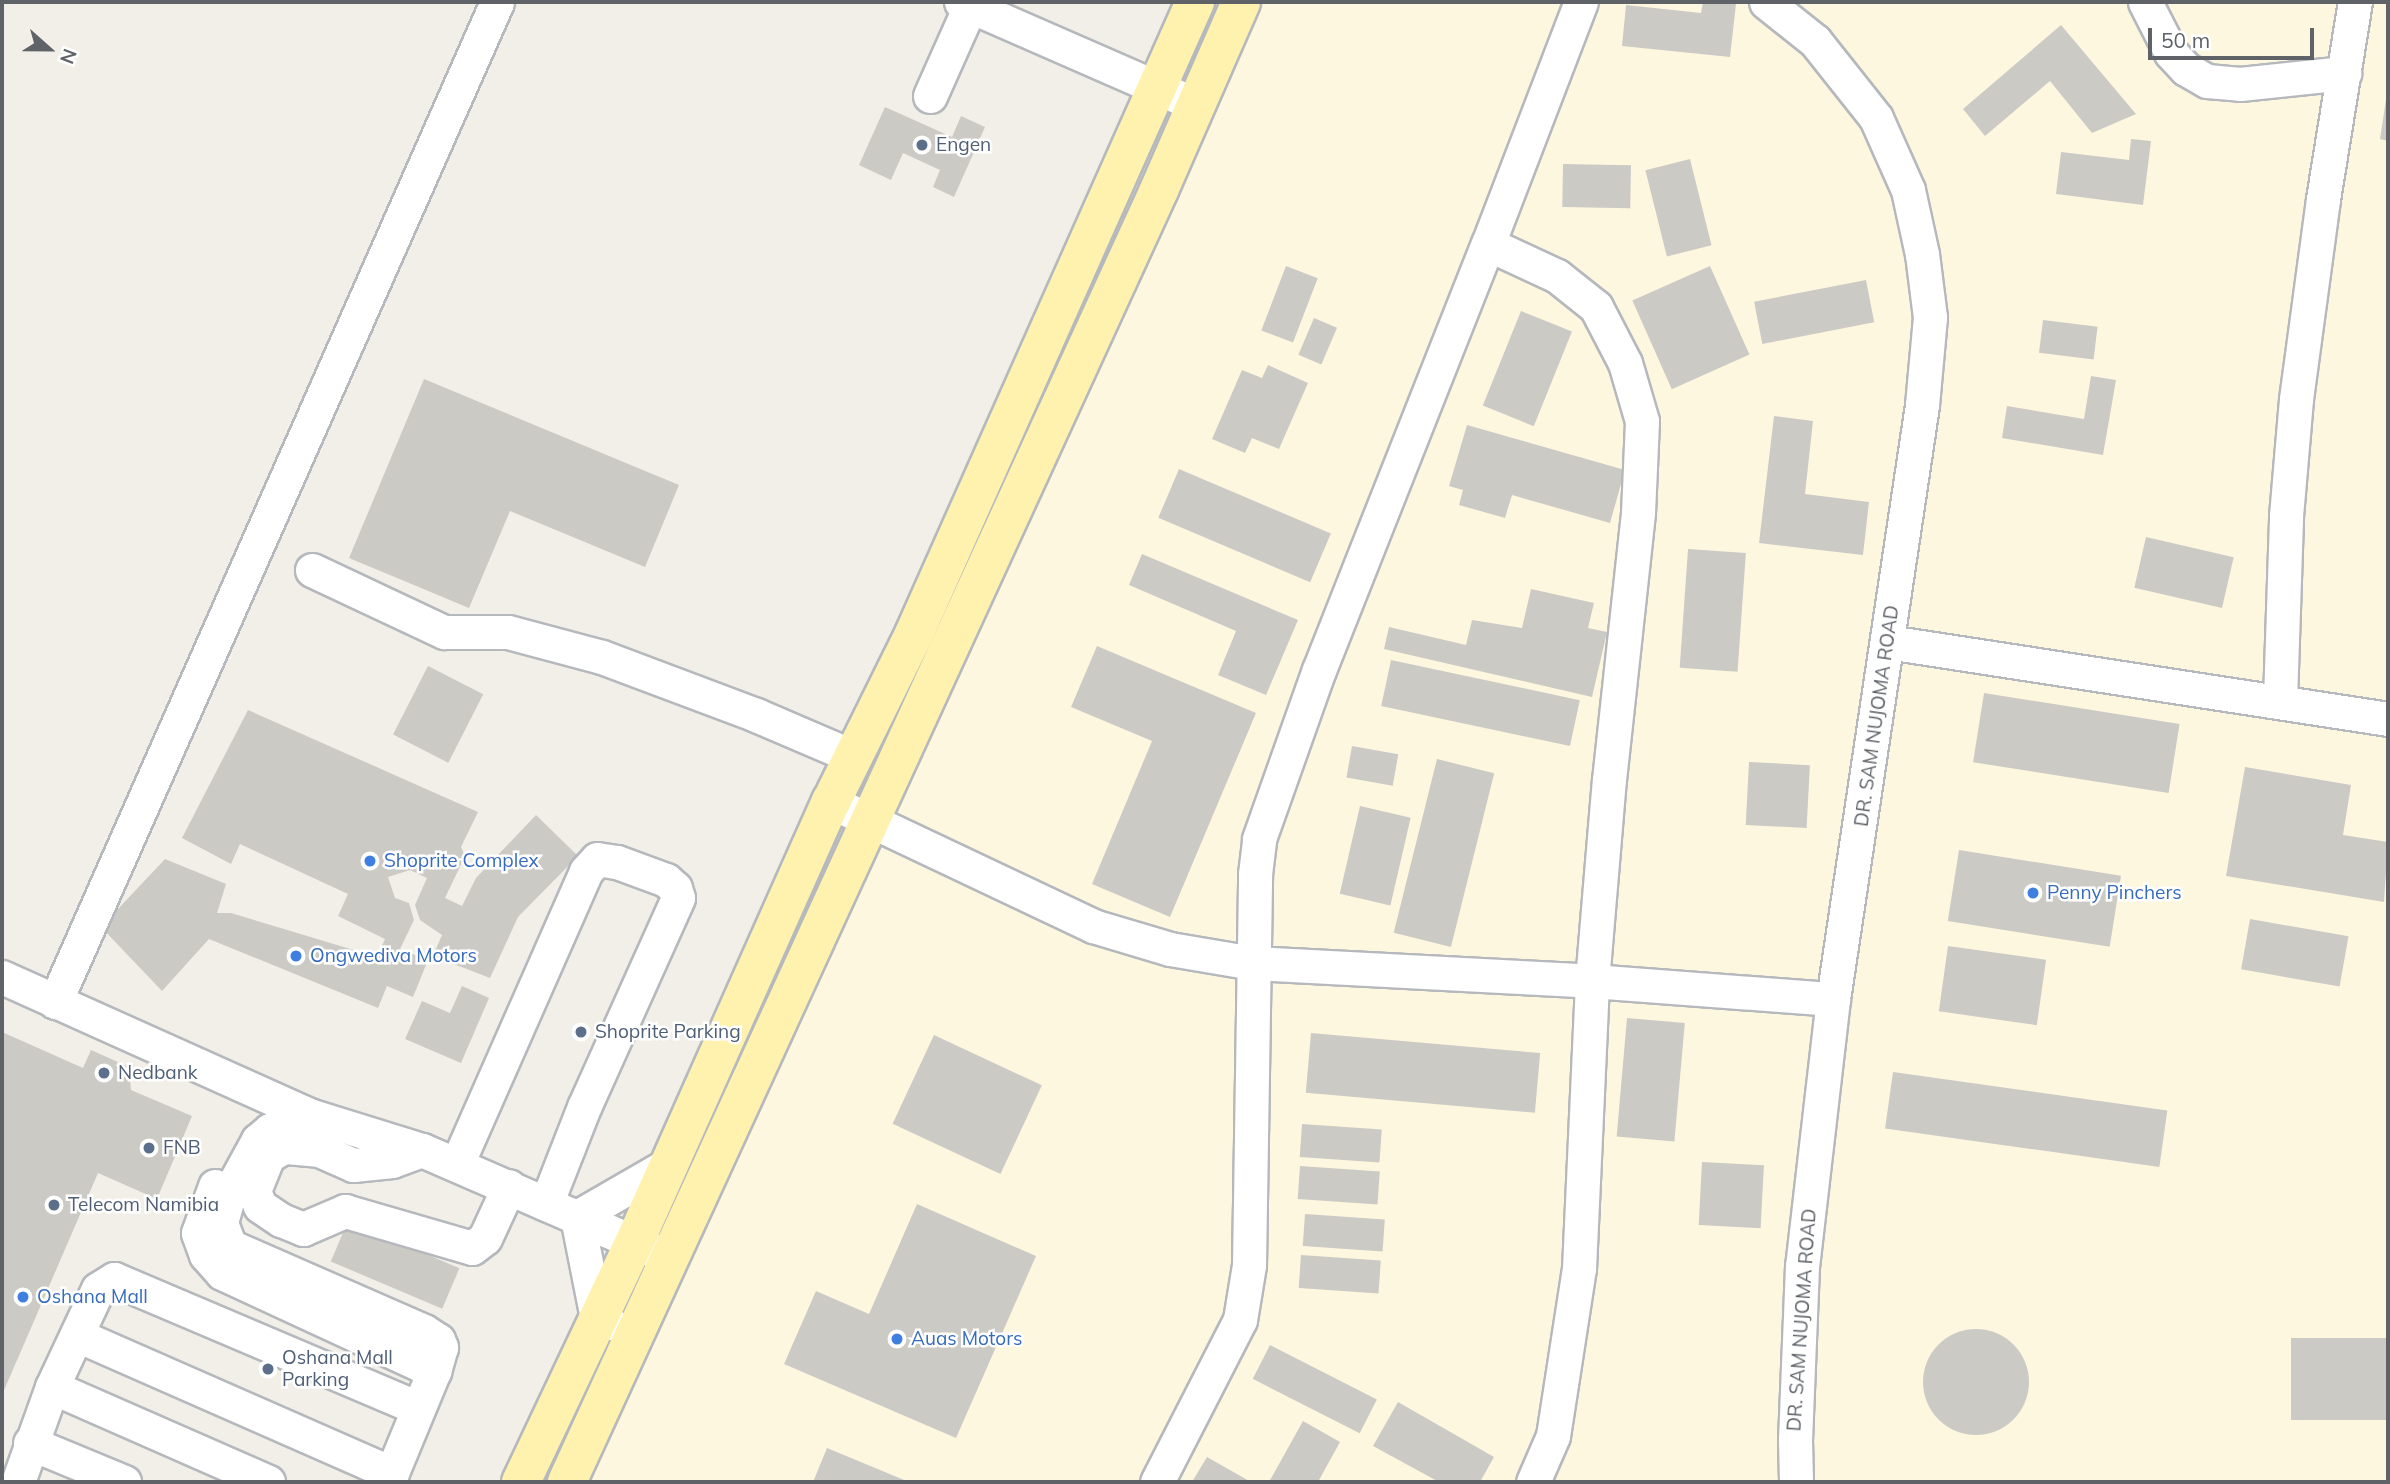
<!DOCTYPE html>
<html>
<head>
<meta charset="utf-8">
<style>
	body { margin:0 }
	#map { position:relative; width:2390px; height:1484px; overflow:hidden; background:#f1efe8; font-family:Mulish,sans-serif }
	div>[style] { position:absolute }
	[style*='--x'] { left:calc(var(--x)*1px); top:calc(var(--y)*1px); width:calc(var(--w)*1px); rotate:calc(var(--a)*1deg) }
	.commercial>* { inset:0; background:#fef7e0 }
	.building>* { inset:0; background:#cccac5; transform-origin:0 0 }
	.round { border-radius:50% }
	.roads { filter:drop-shadow(2px 0 #b5b8bc) drop-shadow(-2px 0 #b5b8bc) drop-shadow(0 2px #b5b8bc) drop-shadow(0 -2px #b5b8bc) }
	.minor>* { height:33px; margin:-16.5px; padding:0 16.5px; transform-origin:16.5px; border-radius:16.5px; background:#fff }
	.major>* { height:38px; margin:-19px; padding:0 19px; transform-origin:19px; border-radius:19px; background:#fff2af }
	.dots>* { width:19px; height:19px; translate:-50% -50%; box-sizing:border-box; border:4px solid #fff; border-radius:50% }
	span { translate:-50% -50%; white-space:nowrap; text-align:center; line-height:1.15; -webkit-text-stroke:5px #fff; paint-order:stroke }
	.service-label { font-size:19px; color:#4e5e75 }
	.left { translate:0 -50%; text-align:left }
	.street-label { font-size:19px; color:#5f6368 }
	.shop-label { font-size:19px; color:#366cbe }
	.frame { position:absolute; inset:0; border:4px solid #5f6368; pointer-events:none }
	.north { position:absolute; left:14px; top:14px; width:70px; height:70px; -webkit-text-stroke:5px #fff; paint-order:stroke; rotate:111deg; font-size:19px; font-weight:700; line-height:28px; text-align:center; color:#5f6368 }
	.north::after { content:''; display:block; margin:auto; width:24px; height:32px; background:#5f6368; clip-path:polygon(50% 0,100% 100%,50% 72%,0 100%) }
	.scale { position:absolute; left:2148px; top:28px; width:166px; height:32px; box-sizing:border-box; border:4px solid #5f6368; border-top:0; padding-left:9px; font-size:21px; line-height:24px; white-space:nowrap; color:#5f6368; -webkit-text-stroke:5px #fff; paint-order:stroke }
</style>
</head>
<body>
<div id="map">
	<div class="commercial">
		<i style="clip-path:polygon(1244px 2px,2388px 2px,2388px 1482px,565px 1482px)"></i>
	</div>
	<div class="building">
		<i style="clip-path:polygon(1703px 2px,1736px 4px,1730px 57px,1622px 46px,1626px 5px,1701px 13px)"></i>
		<i style="clip-path:polygon(2061px 25px,2136px 114px,2092px 133px,2050px 81px,1985px 136px,1963px 109px)"></i>
		<i style="clip-path:polygon(2387px 93px,2388px 93px,2388px 141px,2380px 139px)"></i>
		<i style="clip-path:polygon(885px 107px,952px 137px,961px 116px,985px 127px,954px 197px,933px 187px,940px 170px,903px 153px,891px 180px,859px 165px)"></i>
		<i style="clip-path:polygon(2131px 139px,2151px 141px,2143px 205px,2056px 194px,2061px 152px,2129px 160px)"></i>
		<i style="left:1690px;top:159px;width:89px;height:46px;rotate:76deg"></i>
		<i style="left:1563px;top:164px;width:68px;height:43px;rotate:1deg"></i>
		<i style="left:1286px;top:266px;width:34px;height:69px;rotate:21deg"></i>
		<i style="left:1710px;top:266px;width:97px;height:85px;rotate:66deg"></i>
		<i style="left:1866px;top:280px;width:43px;height:114px;rotate:79deg"></i>
		<i style="left:1521px;top:311px;width:55px;height:102px;rotate:22deg"></i>
		<i style="left:1314px;top:318px;width:25px;height:40px;rotate:23deg"></i>
		<i style="left:2043px;top:320px;width:55px;height:33px;rotate:7deg"></i>
		<i style="clip-path:polygon(1268px 365px,1308px 383px,1279px 449px,1252px 438px,1245px 453px,1212px 439px,1242px 370px,1262px 378px)"></i>
		<i style="clip-path:polygon(2091px 376px,2116px 380px,2103px 455px,2002px 438px,2007px 406px,2084px 419px)"></i>
		<i style="clip-path:polygon(424px 379px,679px 485px,645px 567px,510px 511px,469px 608px,349px 558px)"></i>
		<i style="clip-path:polygon(1774px 416px,1813px 421px,1805px 494px,1869px 502px,1863px 555px,1759px 543px)"></i>
		<i style="clip-path:polygon(1467px 425px,1625px 470px,1610px 523px,1512px 495px,1505px 518px,1459px 505px,1463px 490px,1449px 486px)"></i>
		<i style="left:1179px;top:469px;width:165px;height:53px;rotate:23deg"></i>
		<i style="left:2146px;top:537px;width:90px;height:52px;rotate:13deg"></i>
		<i style="left:1688px;top:549px;width:58px;height:119px;rotate:4deg"></i>
		<i style="clip-path:polygon(1142px 554px,1298px 620px,1266px 695px,1218px 675px,1236px 631px,1129px 585px)"></i>
		<i style="clip-path:polygon(1531px 589px,1594px 603px,1588px 628px,1607px 632px,1592px 697px,1384px 649px,1389px 627px,1466px 645px,1472px 620px,1522px 628px)"></i>
		<i style="clip-path:polygon(1097px 646px,1256px 713px,1170px 917px,1092px 884px,1152px 741px,1071px 707px)"></i>
		<i style="left:1391px;top:660px;width:193px;height:47px;rotate:12deg"></i>
		<i style="left:428px;top:666px;width:62px;height:77px;rotate:27deg"></i>
		<i style="left:1984px;top:693px;width:198px;height:70px;rotate:9deg"></i>
		<i style="clip-path:polygon(248px 710px,478px 812px,461px 847px,465px 856px,445px 898px,462px 906px,476px 878px,536px 815px,578px 856px,518px 917px,490px 978px,433px 956px,442px 935px,420px 920px,415px 905px,427px 878px,410px 870px,388px 877px,395px 898px,409px 903px,414px 920px,400px 949px,428px 960px,413px 997px,387px 986px,378px 1008px,209px 939px,162px 991px,101px 927px,165px 859px,226px 884px,217px 913px,231px 913px,377px 957px,385px 939px,338px 916px,348px 894px,240px 844px,231px 864px,182px 838px)"></i>
		<i style="left:1352px;top:746px;width:47px;height:32px;rotate:10deg"></i>
		<i style="left:1437px;top:759px;width:59px;height:179px;rotate:14deg"></i>
		<i style="left:1749px;top:762px;width:61px;height:63px;rotate:3deg"></i>
		<i style="clip-path:polygon(2245px 767px,2351px 785px,2343px 835px,2388px 842px,2384px 902px,2226px 876px)"></i>
		<i style="left:1360px;top:806px;width:52px;height:90px;rotate:13deg"></i>
		<i style="left:1959px;top:850px;width:164px;height:72px;rotate:9deg"></i>
		<i style="left:2250px;top:919px;width:100px;height:51px;rotate:10deg"></i>
		<i style="left:1948px;top:946px;width:99px;height:66px;rotate:8deg"></i>
		<i style="clip-path:polygon(462px 986px,489px 998px,461px 1063px,405px 1039px,422px 1001px,450px 1013px)"></i>
		<i style="left:1627px;top:1018px;width:58px;height:119px;rotate:5deg"></i>
		<i style="clip-path:polygon(2px 1032px,83px 1068px,91px 1050px,129px 1067px,131px 1090px,192px 1116px,157px 1199px,98px 1173px,2px 1395px)"></i>
		<i style="left:1311px;top:1033px;width:230px;height:60px;rotate:5deg"></i>
		<i style="left:934px;top:1035px;width:119px;height:98px;rotate:25deg"></i>
		<i style="left:1893px;top:1072px;width:277px;height:57px;rotate:8deg"></i>
		<i style="left:1302px;top:1124px;width:80px;height:33px;rotate:4deg"></i>
		<i style="left:1702px;top:1162px;width:62px;height:63px;rotate:3deg"></i>
		<i style="left:1300px;top:1166px;width:80px;height:33px;rotate:4deg"></i>
		<i style="clip-path:polygon(917px 1204px,1036px 1256px,956px 1438px,784px 1364px,816px 1291px,869px 1314px)"></i>
		<i style="left:1305px;top:1214px;width:80px;height:32px;rotate:4deg"></i>
		<i style="left:348px;top:1221px;width:121px;height:44px;rotate:23deg"></i>
		<i style="left:1301px;top:1255px;width:80px;height:33px;rotate:4deg"></i>
		<i class="round" style="left:1923px;top:1329px;width:106px;height:106px"></i>
		<i style="left:2388px;top:1338px;width:82px;height:97px;rotate:90deg"></i>
		<i style="left:1270px;top:1345px;width:120px;height:38px;rotate:27deg"></i>
		<i style="clip-path:polygon(1398px 1402px,1494px 1457px,1480px 1482px,1439px 1482px,1373px 1446px)"></i>
		<i style="clip-path:polygon(1303px 1421px,1340px 1442px,1318px 1482px,1269px 1482px)"></i>
		<i style="clip-path:polygon(827px 1448px,909px 1482px,813px 1482px)"></i>
		<i style="clip-path:polygon(1207px 1457px,1251px 1482px,1192px 1482px)"></i>
	</div>
	<div class="roads">
		<div class="minor">
			<i style="--x:961;--y:2;--w:255;--a:23.6"></i>
			<i style="--x:1766;--y:2;--w:63;--a:38.5"></i>
			<i style="--x:1815;--y:41;--w:98;--a:51.6"></i>
			<i style="--x:1876;--y:118;--w:79;--a:66"></i>
			<i style="--x:1908;--y:190;--w:66;--a:77.7"></i>
			<i style="--x:1922;--y:254;--w:64;--a:82.8"></i>
			<i style="--x:1930;--y:317;--w:88;--a:95.2"></i>
			<i style="--x:1922;--y:405;--w:601;--a:98.52"></i>
			<i style="--x:1833;--y:999;--w:269;--a:96.6"></i>
			<i style="--x:1802;--y:1266;--w:174;--a:92.3"></i>
			<i style="--x:1795;--y:1440;--w:42;--a:88.6"></i>
			<i style="--x:2145;--y:2;--w:57;--a:63"></i>
			<i style="--x:2171;--y:53;--w:22;--a:47"></i>
			<i style="--x:2186;--y:69;--w:24;--a:30"></i>
			<i style="--x:2207;--y:81;--w:33;--a:5"></i>
			<i style="--x:2240;--y:84;--w:105;--a:-6"></i>
			<i style="--x:930;--y:96;--w:98;--a:-66"></i>
			<i style="--x:312;--y:570;--w:146;--a:25.2"></i>
			<i style="--x:444;--y:632;--w:64;--a:0"></i>
			<i style="--x:508;--y:632;--w:97;--a:14.9"></i>
			<i style="--x:602;--y:657;--w:165;--a:20.6"></i>
			<i style="--x:756;--y:715;--w:107;--a:23.2"></i>
			<i style="--x:1888;--y:642;--w:506;--a:8.75"></i>
			<i style="--x:2280;--y:700;--w:184;--a:-88.1"></i>
			<i style="--x:2286;--y:516;--w:117;--a:-85.1"></i>
			<i style="--x:2296;--y:399;--w:202;--a:-82.3"></i>
			<i style="--x:2323;--y:199;--w:200;--a:-80.8"></i>
			<i style="--x:831;--y:802;--w:290;--a:25.3"></i>
			<i style="--x:1093;--y:926;--w:80;--a:16.6"></i>
			<i style="--x:1170;--y:949;--w:84;--a:9.6"></i>
			<i style="--x:1253;--y:963;--w:339;--a:3"></i>
			<i style="--x:1592;--y:981;--w:242;--a:4.3"></i>
			<i style="--x:2;--y:977;--w:337;--a:24.2"></i>
			<i style="--x:309;--y:1115;--w:118;--a:17.2"></i>
			<i style="--x:422;--y:1150;--w:268;--a:23.5"></i>
			<i style="--x:55;--y:1002;--w:1093;--a:-66.15"></i>
			<i style="--x:309;--y:1115;--w:42;--a:159"></i>
			<i style="--x:270;--y:1130;--w:16;--a:140"></i>
			<i style="--x:258;--y:1140;--w:58;--a:118.8"></i>
			<i style="--x:230;--y:1191;--w:33;--a:106"></i>
			<i style="--x:221;--y:1223;--w:25;--a:69"></i>
			<i style="--x:230;--y:1246;--w:212;--a:23.7"></i>
			<i style="--x:424;--y:1331;--w:17;--a:33"></i>
			<i style="--x:438;--y:1340;--w:8;--a:67"></i>
			<i style="--x:441;--y:1347;--w:25;--a:106"></i>
			<i style="--x:434;--y:1371;--w:120;--a:112.5"></i>
			<i style="--x:422;--y:1150;--w:32;--a:160"></i>
			<i style="--x:392;--y:1161;--w:39;--a:174"></i>
			<i style="--x:353;--y:1165;--w:36;--a:-156"></i>
			<i style="--x:320;--y:1150;--w:37;--a:-175"></i>
			<i style="--x:283;--y:1147;--w:17;--a:149"></i>
			<i style="--x:268;--y:1156;--w:38;--a:112"></i>
			<i style="--x:254;--y:1191;--w:16;--a:68"></i>
			<i style="--x:260;--y:1206;--w:25;--a:34"></i>
			<i style="--x:281;--y:1220;--w:24;--a:22"></i>
			<i style="--x:303;--y:1229;--w:46;--a:-23.2"></i>
			<i style="--x:345;--y:1211;--w:132;--a:16.2"></i>
			<i style="--x:472;--y:1248;--w:16;--a:-38"></i>
			<i style="--x:485;--y:1238;--w:57;--a:-65.2"></i>
			<i style="--x:457;--y:1164;--w:320;--a:-66.2"></i>
			<i style="--x:586;--y:871;--w:16;--a:-47"></i>
			<i style="--x:597;--y:859;--w:20;--a:9"></i>
			<i style="--x:617;--y:862;--w:52;--a:20.2"></i>
			<i style="--x:666;--y:880;--w:12;--a:42"></i>
			<i style="--x:675;--y:888;--w:10;--a:73"></i>
			<i style="--x:678;--y:898;--w:229;--a:114.2"></i>
			<i style="--x:584;--y:1107;--w:104;--a:111.4"></i>
			<i style="--x:215;--y:1186;--w:50;--a:109.9"></i>
			<i style="--x:198;--y:1233;--w:23;--a:70"></i>
			<i style="--x:206;--y:1255;--w:24;--a:48"></i>
			<i style="--x:222;--y:1273;--w:234;--a:24.8"></i>
			<i style="--x:610;--y:1323;--w:14;--a:-159"></i>
			<i style="--x:597;--y:1318;--w:103;--a:-101.2"></i>
			<i style="--x:577;--y:1217;--w:104;--a:-30"></i>
			<i style="--x:77;--y:1335;--w:344;--a:23.7"></i>
			<i style="--x:52;--y:1387;--w:236;--a:23.7"></i>
			<i style="--x:30;--y:1443;--w:102;--a:22.5"></i>
			<i style="--x:18;--y:1482;--w:101;--a:-70.3"></i>
			<i style="--x:52;--y:1387;--w:108;--a:-64.9"></i>
			<i style="--x:98;--y:1289;--w:19;--a:-32"></i>
			<i style="--x:114;--y:1279;--w:330;--a:23"></i>
			<i style="--x:1157;--y:1482;--w:182;--a:-62.9"></i>
			<i style="--x:1240;--y:1320;--w:56;--a:-80.7"></i>
			<i style="--x:1249;--y:1265;--w:391;--a:-89.1"></i>
			<i style="--x:1255;--y:874;--w:35;--a:-83"></i>
			<i style="--x:1259;--y:839;--w:179;--a:-70.5"></i>
			<i style="--x:1319;--y:670;--w:458;--a:-68.4"></i>
			<i style="--x:1533;--y:1482;--w:50;--a:-66.5"></i>
			<i style="--x:1553;--y:1436;--w:169;--a:-81.2"></i>
			<i style="--x:1579;--y:1269;--w:288;--a:-87.4"></i>
			<i style="--x:1592;--y:981;--w:202;--a:-85.2"></i>
			<i style="--x:1609;--y:780;--w:269;--a:-83.8"></i>
			<i style="--x:1638;--y:513;--w:92;--a:-87.5"></i>
			<i style="--x:1642;--y:421;--w:60;--a:-106.3"></i>
			<i style="--x:1625;--y:363;--w:63;--a:-117.4"></i>
			<i style="--x:1596;--y:307;--w:50;--a:-141.5"></i>
			<i style="--x:1557;--y:276;--w:76;--a:-155.1"></i>
			<i style="--x:1488;--y:244;--w:259;--a:-69"></i>
		</div>
		<div class="major">
			<i style="--x:521;--y:1482;--w:279;--a:-64.7"></i>
			<i style="--x:640;--y:1230;--w:469;--a:-66"></i>
			<i style="--x:831;--y:802;--w:187;--a:-63.7"></i>
			<i style="--x:914;--y:634;--w:692;--a:-66.03"></i>
			<i style="--x:567;--y:1482;--w:1421;--a:-65.38"></i>
			<i style="--x:1159;--y:190;--w:205;--a:-66.4"></i>
		</div>
	</div>
	<div class="dots">
		<i style="left:922px;top:145px;background:#5c6f8a"></i>
		<i style="left:370px;top:861px;background:#3f7fe0"></i>
		<i style="left:2033px;top:893px;background:#3f7fe0"></i>
		<i style="left:296px;top:956px;background:#3f7fe0"></i>
		<i style="left:581px;top:1032px;background:#5c6f8a"></i>
		<i style="left:104px;top:1073px;background:#5c6f8a"></i>
		<i style="left:149px;top:1148px;background:#5c6f8a"></i>
		<i style="left:54px;top:1205px;background:#5c6f8a"></i>
		<i style="left:23px;top:1297px;background:#3f7fe0"></i>
		<i style="left:897px;top:1339px;background:#3f7fe0"></i>
		<i style="left:268px;top:1369px;background:#5c6f8a"></i>
	</div>
	<div class="service-label">
		<span class="left" style="left:936px;top:145px">Engen</span>
		<span class="left" style="left:595px;top:1032px">Shoprite Parking</span>
		<span class="left" style="left:118px;top:1073px">Nedbank</span>
		<span class="left" style="left:163px;top:1148px">FNB</span>
		<span class="left" style="left:68px;top:1205px">Telecom Namibia</span>
		<span class="left" style="left:282px;top:1369px">Oshana Mall<br>Parking</span>
	</div>
	<div class="street-label">
		<span style="left:1877px;top:716px;rotate:-82deg">DR. SAM NUJOMA ROAD</span>
		<span style="left:1802px;top:1320px;rotate:-86deg">DR. SAM NUJOMA ROAD</span>
	</div>
	<div class="shop-label">
		<span class="left" style="left:384px;top:861px">Shoprite Complex</span>
		<span class="left" style="left:2047px;top:893px">Penny Pinchers</span>
		<span class="left" style="left:310px;top:956px">Ongwediva Motors</span>
		<span class="left" style="left:37px;top:1297px">Oshana Mall</span>
		<span class="left" style="left:911px;top:1339px">Auas Motors</span>
	</div>
	<div class="frame"></div>
	<div class="north">N</div>
	<div class="scale">50 m</div>
</div>
</body>
</html>
